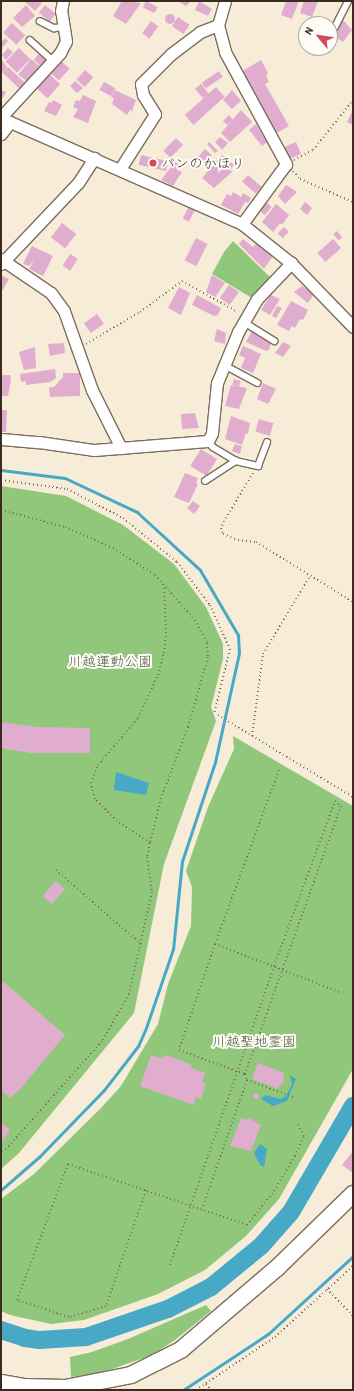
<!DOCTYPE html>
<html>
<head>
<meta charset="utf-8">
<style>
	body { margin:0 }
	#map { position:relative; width:354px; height:1391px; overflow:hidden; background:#f6ecd8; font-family:"Patrick Hand","Klee One",sans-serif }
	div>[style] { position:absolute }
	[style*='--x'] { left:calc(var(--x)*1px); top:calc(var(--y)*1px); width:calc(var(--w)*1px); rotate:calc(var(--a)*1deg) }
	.green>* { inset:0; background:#90c77a }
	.water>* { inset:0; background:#47a9c6 }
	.stream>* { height:3px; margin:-1.5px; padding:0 1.5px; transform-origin:1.5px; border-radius:1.5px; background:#47a9c6 }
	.river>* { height:18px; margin:-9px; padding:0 9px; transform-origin:9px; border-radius:9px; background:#47a9c6 }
	.building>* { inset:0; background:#e0adcf; transform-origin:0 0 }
	.round { border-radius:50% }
	.path>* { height:2px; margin-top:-1px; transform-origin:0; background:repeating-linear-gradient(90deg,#7c6e5f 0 1px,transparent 0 4px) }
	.roads { filter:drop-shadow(1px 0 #7c6e5f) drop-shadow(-1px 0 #7c6e5f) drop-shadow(0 1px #7c6e5f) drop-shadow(0 -1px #7c6e5f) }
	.lane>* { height:5.5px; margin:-2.75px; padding:0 2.75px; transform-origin:2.75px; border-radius:2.75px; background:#fff }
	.street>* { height:11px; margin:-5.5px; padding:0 5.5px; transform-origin:5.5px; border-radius:5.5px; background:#fff }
	.secondary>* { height:16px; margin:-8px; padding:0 8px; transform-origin:8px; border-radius:8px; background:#fff }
	.dots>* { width:11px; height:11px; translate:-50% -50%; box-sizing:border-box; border:2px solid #fdfcf7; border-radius:50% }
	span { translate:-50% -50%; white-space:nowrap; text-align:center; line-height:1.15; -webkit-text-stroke:4px #fdfcf7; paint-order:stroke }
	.poi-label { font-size:14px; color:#3b2a1e }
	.left { translate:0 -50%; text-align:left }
	.park-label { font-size:14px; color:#54593a }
	.frame { position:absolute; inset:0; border:2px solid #3b2a1e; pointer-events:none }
	.north { position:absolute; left:298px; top:16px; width:40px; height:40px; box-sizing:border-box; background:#fdfcf7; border:1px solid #afa8a0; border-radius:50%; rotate:299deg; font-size:11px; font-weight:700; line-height:16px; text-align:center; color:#3b2a1e }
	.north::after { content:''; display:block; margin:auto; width:14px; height:18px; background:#d1495b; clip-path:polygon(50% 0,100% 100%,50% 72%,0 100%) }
</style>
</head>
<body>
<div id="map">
	<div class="green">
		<i style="clip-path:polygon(233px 241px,270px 277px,252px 298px,212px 274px,224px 252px)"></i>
		<i style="clip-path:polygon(1px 486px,66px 496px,123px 525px,174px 564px,206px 607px,223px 644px,223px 659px,211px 707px,216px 721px,164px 864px,134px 1013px,19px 1153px,1px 1169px)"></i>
		<i style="clip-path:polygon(233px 736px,353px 806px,353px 1069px,279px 1199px,246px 1236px,205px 1270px,158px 1294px,84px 1320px,51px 1324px,10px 1315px,1px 1311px,1px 1199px,34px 1174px,101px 1108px,121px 1086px,158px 1024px,168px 984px,191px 926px,192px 887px,186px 871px,208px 807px,234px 749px)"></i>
		<i style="clip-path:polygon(206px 1305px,211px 1311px,175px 1340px,152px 1355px,98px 1374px,71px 1377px,70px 1357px,92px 1352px,128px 1339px)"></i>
	</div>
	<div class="water">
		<i style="clip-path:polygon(116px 772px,149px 783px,146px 795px,114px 790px)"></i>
		<i style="clip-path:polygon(290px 1075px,296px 1079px,287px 1101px,273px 1106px,261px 1099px,265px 1095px,281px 1099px,286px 1096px,292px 1084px)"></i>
		<i style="clip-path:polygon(260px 1144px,267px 1149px,264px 1167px,260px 1165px,254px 1153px)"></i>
	</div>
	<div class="stream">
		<i style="--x:1;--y:470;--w:64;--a:7.1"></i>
		<i style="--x:65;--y:478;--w:80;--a:25.3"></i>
		<i style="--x:137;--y:512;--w:86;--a:42.6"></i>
		<i style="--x:200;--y:570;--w:75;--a:59.7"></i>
		<i style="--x:238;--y:635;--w:18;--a:87"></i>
		<i style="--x:239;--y:653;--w:112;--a:102.4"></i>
		<i style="--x:215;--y:762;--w:104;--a:108.4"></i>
		<i style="--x:182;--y:861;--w:88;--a:95.8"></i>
		<i style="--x:173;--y:949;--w:83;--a:108.9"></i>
		<i style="--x:146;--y:1028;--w:20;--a:114"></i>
		<i style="--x:138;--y:1046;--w:56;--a:127.7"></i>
		<i style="--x:104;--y:1090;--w:92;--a:134.1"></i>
		<i style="--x:40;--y:1156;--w:52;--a:138.9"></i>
		<i style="--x:183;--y:1390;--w:102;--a:-33.4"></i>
		<i style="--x:268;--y:1334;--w:115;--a:-42.5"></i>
	</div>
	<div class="river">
		<i style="--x:1;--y:1330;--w:25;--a:18"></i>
		<i style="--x:25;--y:1338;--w:15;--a:8"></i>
		<i style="--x:40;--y:1340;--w:46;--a:-3.7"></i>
		<i style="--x:86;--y:1337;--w:87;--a:-18.9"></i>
		<i style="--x:168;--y:1309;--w:48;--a:-27.1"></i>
		<i style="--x:211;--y:1287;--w:65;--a:-39.4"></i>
		<i style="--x:261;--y:1246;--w:45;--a:-48.6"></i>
		<i style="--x:291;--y:1212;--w:123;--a:-59.7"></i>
	</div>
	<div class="building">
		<i style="clip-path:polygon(24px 1px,39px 1px,42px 3px,35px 11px)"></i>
		<i style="clip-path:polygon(122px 1px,141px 3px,126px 24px,113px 16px)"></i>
		<i style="left:146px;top:1px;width:13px;height:7px;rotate:27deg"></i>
		<i style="clip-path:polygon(178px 1px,191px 1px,186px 6px)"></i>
		<i style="clip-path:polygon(199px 1px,212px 9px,208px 16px,195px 10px)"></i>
		<i style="clip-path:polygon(286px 1px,299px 1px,292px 19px,281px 15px)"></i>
		<i style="clip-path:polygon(304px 1px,318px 1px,312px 17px,300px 13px)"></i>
		<i style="clip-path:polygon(26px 5px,35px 16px,22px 27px,13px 18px)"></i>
		<i style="left:45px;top:5px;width:14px;height:10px;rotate:39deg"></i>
		<i class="round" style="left:165px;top:14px;width:10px;height:10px"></i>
		<i style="left:178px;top:17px;width:14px;height:11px;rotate:34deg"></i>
		<i style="clip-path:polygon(343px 20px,352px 30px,343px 42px,334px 36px)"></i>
		<i style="left:151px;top:21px;width:9px;height:15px;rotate:36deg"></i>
		<i style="left:12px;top:23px;width:18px;height:13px;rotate:43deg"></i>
		<i style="clip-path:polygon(5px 38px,8px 41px,1px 49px,1px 39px,3px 41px)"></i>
		<i style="clip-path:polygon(8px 48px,13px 52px,6px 60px,2px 55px)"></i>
		<i style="left:19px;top:48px;width:16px;height:19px;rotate:45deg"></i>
		<i style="clip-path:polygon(40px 52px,48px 59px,41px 66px,34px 60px)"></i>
		<i style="clip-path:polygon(1px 59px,7px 67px,3px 72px,1px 71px)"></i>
		<i style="left:31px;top:59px;width:13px;height:20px;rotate:39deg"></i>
		<i style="left:60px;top:60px;width:13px;height:16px;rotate:42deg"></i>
		<i style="clip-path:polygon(261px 60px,268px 73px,266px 75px,269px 82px,265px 84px,289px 126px,275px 134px,241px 72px)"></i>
		<i style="left:8px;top:67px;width:25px;height:8px;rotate:43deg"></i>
		<i style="left:85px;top:70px;width:11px;height:13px;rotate:41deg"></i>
		<i style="left:219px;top:71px;width:7px;height:21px;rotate:56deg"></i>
		<i style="left:49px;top:74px;width:15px;height:19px;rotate:42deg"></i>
		<i style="clip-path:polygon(75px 81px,83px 88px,77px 93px,70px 86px)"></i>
		<i style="left:104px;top:82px;width:13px;height:9px;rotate:29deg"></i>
		<i style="clip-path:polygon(201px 84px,209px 94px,203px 98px,195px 89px)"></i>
		<i style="left:216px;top:87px;width:13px;height:42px;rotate:48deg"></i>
		<i style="clip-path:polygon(1px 90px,6px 92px,3px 98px,1px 97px)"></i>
		<i style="clip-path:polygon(115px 90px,136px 100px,132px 111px,130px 110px,127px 115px,112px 104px,114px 98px,111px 97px)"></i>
		<i style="clip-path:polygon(232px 90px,241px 101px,232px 109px,223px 100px)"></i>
		<i style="clip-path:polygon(83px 95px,96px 101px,88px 123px,73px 117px,78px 109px,73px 107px,76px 100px,80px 101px)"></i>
		<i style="clip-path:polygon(53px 100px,62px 105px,56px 116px,44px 111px,49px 102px,52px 103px)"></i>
		<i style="clip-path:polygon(241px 110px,252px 122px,230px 142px,221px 133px)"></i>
		<i style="clip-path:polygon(353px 110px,353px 125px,347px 122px)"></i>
		<i style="clip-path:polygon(229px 115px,233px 120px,227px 125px,223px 121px)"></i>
		<i style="clip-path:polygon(256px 124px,267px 142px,262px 146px,249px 130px)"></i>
		<i style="clip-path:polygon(220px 137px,228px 143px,222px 150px,215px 142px)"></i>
		<i style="left:176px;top:138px;width:10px;height:18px;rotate:45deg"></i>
		<i style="clip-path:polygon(209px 142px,218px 151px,215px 153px,207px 144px)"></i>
		<i style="left:296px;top:142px;width:13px;height:14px;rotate:67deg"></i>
		<i style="left:205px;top:149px;width:9px;height:11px;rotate:41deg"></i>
		<i style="left:141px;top:155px;width:28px;height:10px;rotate:13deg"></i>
		<i style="clip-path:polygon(222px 155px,234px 165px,230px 170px,232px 172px,214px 188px,202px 178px)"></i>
		<i style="clip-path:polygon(175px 162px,180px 165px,177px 170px,182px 172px,173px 186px,161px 180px)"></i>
		<i style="left:248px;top:175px;width:18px;height:9px;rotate:41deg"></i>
		<i style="clip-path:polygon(286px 185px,297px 192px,285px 204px,278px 196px)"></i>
		<i style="clip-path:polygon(233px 192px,241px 197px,243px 193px,251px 198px,248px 203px,245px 202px,238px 214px,221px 205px,227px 194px,231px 196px)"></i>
		<i style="left:265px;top:201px;width:9px;height:11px;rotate:41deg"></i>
		<i style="clip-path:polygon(305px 202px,312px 208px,307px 215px,300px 209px)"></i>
		<i style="clip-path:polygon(276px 204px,289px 215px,282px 225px,280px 223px,273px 232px,262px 222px)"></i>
		<i style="left:189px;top:206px;width:7px;height:14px;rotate:27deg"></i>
		<i style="left:62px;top:223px;width:18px;height:18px;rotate:38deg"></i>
		<i style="left:284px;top:227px;width:7px;height:9px;rotate:45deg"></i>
		<i style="left:337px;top:231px;width:8px;height:5px;rotate:50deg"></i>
		<i style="left:196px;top:238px;width:13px;height:25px;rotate:27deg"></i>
		<i style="clip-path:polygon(243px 239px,253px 247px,258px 242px,273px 256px,264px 269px,239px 244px)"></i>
		<i style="left:333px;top:239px;width:12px;height:21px;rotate:48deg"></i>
		<i style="clip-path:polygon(32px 246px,53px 256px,43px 276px,29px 269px,34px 260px,29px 266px,23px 264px)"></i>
		<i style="left:70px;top:254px;width:9px;height:14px;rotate:32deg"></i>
		<i style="clip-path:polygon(1px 275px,9px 279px,1px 293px)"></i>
		<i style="clip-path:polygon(212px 275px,225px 283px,215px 297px,206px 292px)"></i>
		<i style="left:229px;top:285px;width:12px;height:16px;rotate:35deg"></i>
		<i style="clip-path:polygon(302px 286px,314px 294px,308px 303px,294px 292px)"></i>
		<i style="clip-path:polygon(179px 287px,190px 293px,181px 315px,168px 308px)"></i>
		<i style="clip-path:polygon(197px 295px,221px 308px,218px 315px,214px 316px,192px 305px)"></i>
		<i style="clip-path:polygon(271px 295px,280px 299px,270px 315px,261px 310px)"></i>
		<i style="clip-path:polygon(291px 301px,308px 310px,303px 320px,300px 319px,295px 328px,292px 326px,289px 331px,277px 325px)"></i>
		<i style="clip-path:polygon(277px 306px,282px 308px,276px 318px,272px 316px)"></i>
		<i style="left:97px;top:314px;width:12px;height:16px;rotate:55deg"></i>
		<i style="clip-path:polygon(217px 329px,226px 333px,225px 344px,214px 341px)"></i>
		<i style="clip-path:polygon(252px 331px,271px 343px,269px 350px,266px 351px,246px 342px)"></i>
		<i style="clip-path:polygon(283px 342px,291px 346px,283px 357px,275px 353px)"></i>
		<i style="clip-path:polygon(64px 343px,65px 353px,50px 356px,48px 344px)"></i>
		<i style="clip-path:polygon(243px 346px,261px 354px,253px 373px,241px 368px,245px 358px,239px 355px)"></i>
		<i style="clip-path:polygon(35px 347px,36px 368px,24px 370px,19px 352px)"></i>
		<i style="clip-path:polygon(55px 369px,56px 378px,50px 382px,26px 385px,26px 381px,21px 382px,20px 374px)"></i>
		<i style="clip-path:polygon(63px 373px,80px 373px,80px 396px,50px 397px,49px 387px,54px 387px,63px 377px)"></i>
		<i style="clip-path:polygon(1px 375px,10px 375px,11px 379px,8px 396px,1px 396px)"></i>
		<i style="left:234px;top:379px;width:7px;height:6px;rotate:16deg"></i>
		<i style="clip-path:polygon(263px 383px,276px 389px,268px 404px,257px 399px)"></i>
		<i style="clip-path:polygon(231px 385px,247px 388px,239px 409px,225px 406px)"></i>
		<i style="clip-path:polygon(1px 410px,7px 410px,6px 432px,1px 432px)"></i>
		<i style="clip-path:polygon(195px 413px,199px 428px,182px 429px,181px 414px)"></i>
		<i style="clip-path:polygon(231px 416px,250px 423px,248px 434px,246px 433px,242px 445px,225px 439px)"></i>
		<i style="left:259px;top:419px;width:15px;height:13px;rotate:16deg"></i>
		<i style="clip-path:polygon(235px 444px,242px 446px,240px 454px,232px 451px)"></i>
		<i style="left:201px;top:449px;width:19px;height:20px;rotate:32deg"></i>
		<i style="clip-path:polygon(185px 473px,198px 478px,196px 483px,198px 484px,189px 503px,174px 497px)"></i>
		<i style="clip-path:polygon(193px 501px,200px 506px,194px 514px,187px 508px)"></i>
		<i style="clip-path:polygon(1px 722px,38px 727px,90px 728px,90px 753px,31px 753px,1px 748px)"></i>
		<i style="left:56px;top:881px;width:12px;height:20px;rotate:42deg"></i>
		<i style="clip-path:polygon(1px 980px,65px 1035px,22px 1087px,10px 1098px,1px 1090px)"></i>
		<i style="clip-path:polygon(151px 1055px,160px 1058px,166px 1055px,192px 1065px,191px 1068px,205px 1073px,202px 1082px,206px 1084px,201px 1099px,196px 1097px,194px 1105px,140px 1086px)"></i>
		<i style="clip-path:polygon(258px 1063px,284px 1073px,283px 1085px,280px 1084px,278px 1089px,252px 1079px)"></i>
		<i class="round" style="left:253px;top:1093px;width:6px;height:6px"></i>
		<i style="clip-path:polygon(241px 1118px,247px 1120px,248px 1118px,261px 1125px,251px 1151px,230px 1146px)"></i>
		<i style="clip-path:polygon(1px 1122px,9px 1129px,9px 1132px,2px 1141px)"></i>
		<i style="clip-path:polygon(353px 1151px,353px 1173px,342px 1165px)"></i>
	</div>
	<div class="path">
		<i style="--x:294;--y:160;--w:21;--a:-28"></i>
		<i style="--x:313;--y:150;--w:64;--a:-51.3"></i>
		<i style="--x:293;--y:171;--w:11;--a:49"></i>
		<i style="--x:300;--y:179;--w:58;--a:23.5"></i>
		<i style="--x:86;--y:344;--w:63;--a:-30.7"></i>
		<i style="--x:140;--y:312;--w:52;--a:-36.4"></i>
		<i style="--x:182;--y:281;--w:64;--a:29"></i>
		<i style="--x:253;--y:473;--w:56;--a:121.1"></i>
		<i style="--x:224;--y:521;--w:8;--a:113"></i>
		<i style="--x:221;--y:528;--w:6;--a:72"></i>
		<i style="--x:223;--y:534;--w:16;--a:22"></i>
		<i style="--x:238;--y:540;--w:18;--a:6"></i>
		<i style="--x:256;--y:542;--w:114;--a:31.7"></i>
		<i style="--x:1;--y:480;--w:67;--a:7.8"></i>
		<i style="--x:67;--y:489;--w:63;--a:27.4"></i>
		<i style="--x:123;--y:518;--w:70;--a:39.2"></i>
		<i style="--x:177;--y:562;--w:54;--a:52.5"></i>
		<i style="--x:210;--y:605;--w:48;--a:65.6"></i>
		<i style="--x:230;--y:649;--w:67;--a:103.8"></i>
		<i style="--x:1;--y:510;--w:66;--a:14.9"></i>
		<i style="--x:65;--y:527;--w:52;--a:23.6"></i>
		<i style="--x:113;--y:548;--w:50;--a:32.7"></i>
		<i style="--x:155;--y:575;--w:60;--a:48.4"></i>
		<i style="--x:195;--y:620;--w:26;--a:62"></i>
		<i style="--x:207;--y:643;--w:14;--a:86"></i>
		<i style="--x:208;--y:657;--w:73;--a:105.9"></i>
		<i style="--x:188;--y:727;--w:76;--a:110.8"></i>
		<i style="--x:161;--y:798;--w:46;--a:103.7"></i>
		<i style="--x:150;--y:843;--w:14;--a:102"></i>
		<i style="--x:147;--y:857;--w:35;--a:82"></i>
		<i style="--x:152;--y:892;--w:105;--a:102.7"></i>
		<i style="--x:129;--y:994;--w:54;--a:119.9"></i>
		<i style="--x:102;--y:1041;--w:144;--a:131.6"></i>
		<i style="--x:6;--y:1149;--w:5;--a:158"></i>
		<i style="--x:218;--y:715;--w:158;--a:31.3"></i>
		<i style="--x:252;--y:736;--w:83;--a:-82.4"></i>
		<i style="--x:263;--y:654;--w:91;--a:-58.9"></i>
		<i style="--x:279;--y:770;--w:185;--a:110.2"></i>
		<i style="--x:215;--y:944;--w:136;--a:21.1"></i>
		<i style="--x:150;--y:843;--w:40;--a:-146"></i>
		<i style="--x:117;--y:821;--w:31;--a:-135"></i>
		<i style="--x:95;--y:799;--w:16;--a:-104"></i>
		<i style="--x:91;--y:783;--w:19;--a:-69"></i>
		<i style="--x:98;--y:765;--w:62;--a:-49.6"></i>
		<i style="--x:138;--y:718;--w:47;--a:-65.1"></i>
		<i style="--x:158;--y:675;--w:23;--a:-75"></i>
		<i style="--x:164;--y:653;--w:20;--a:-84"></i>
		<i style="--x:166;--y:633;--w:47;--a:-92.4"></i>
		<i style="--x:56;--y:870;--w:113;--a:41"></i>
		<i style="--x:215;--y:944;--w:112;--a:108.8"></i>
		<i style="--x:179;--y:1050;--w:70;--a:20"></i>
		<i style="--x:247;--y:1080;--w:49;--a:20.3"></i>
		<i style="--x:146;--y:1190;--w:123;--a:109"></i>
		<i style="--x:106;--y:1306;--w:39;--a:163"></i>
		<i style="--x:69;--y:1317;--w:55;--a:-161.9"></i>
		<i style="--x:17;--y:1300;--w:145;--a:-69.4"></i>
		<i style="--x:68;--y:1164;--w:189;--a:18.8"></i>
		<i style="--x:247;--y:1225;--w:43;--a:-51.5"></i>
		<i style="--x:274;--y:1191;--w:41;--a:-59"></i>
		<i style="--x:295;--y:1156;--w:22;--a:-66"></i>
		<i style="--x:304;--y:1136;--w:16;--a:-117"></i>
		<i style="--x:170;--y:1265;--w:317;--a:-70.8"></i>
		<i style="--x:274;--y:966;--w:176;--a:-69.7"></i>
		<i style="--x:335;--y:801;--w:8;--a:40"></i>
		<i style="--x:341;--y:806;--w:285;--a:109.7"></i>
		<i style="--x:245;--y:1074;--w:6;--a:72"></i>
		<i style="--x:247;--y:1080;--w:137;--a:109.2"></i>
		<i style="--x:327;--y:1289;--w:37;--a:46"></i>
		<i style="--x:206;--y:1384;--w:8;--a:50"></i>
		<i style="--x:196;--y:1390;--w:95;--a:-33.9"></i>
		<i style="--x:275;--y:1337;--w:105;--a:-42.3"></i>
	</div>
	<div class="roads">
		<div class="lane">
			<i style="--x:40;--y:21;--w:16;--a:27"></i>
			<i style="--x:54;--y:28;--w:11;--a:-5"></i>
			<i style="--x:335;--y:27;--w:29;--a:-63"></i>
			<i style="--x:30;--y:40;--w:31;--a:42"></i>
			<i style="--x:244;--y:322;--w:36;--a:32"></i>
			<i style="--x:224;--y:365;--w:38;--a:28"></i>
			<i style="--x:208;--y:441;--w:8;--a:50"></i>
			<i style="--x:213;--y:447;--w:27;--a:31"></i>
			<i style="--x:236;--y:461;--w:23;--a:13"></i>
			<i style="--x:258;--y:466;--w:25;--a:-69"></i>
			<i style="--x:205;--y:481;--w:37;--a:-33"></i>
		</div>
		<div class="street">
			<i style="--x:225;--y:1;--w:25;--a:106"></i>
			<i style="--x:218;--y:25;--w:28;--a:75"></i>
			<i style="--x:225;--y:52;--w:128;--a:61.4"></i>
			<i style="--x:286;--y:164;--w:74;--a:126.3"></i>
			<i style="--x:1;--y:117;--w:87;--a:-47.3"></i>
			<i style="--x:60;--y:53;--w:13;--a:-63"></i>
			<i style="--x:66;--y:41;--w:30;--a:-99"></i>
			<i style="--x:61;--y:11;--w:10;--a:-79"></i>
			<i style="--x:1;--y:118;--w:263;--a:23.7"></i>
			<i style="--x:242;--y:224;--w:63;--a:38.5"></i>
			<i style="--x:291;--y:263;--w:89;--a:45.9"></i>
			<i style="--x:1;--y:134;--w:15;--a:-53"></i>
			<i style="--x:120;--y:169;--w:65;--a:-57.5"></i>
			<i style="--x:155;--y:114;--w:22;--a:-122"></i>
			<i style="--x:143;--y:95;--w:11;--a:-100"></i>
			<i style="--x:141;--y:84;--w:42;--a:-45"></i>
			<i style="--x:171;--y:54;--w:36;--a:-37"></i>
			<i style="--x:200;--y:32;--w:19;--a:-21"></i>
			<i style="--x:1;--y:259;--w:60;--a:34.2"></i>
			<i style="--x:51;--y:293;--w:22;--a:54"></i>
			<i style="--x:64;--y:311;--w:84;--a:70.5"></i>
			<i style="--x:92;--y:390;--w:65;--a:63.4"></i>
			<i style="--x:1;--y:264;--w:112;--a:-46.5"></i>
			<i style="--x:78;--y:183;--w:30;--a:-57"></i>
			<i style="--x:1;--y:439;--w:38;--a:5"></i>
			<i style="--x:39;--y:442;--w:56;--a:8.3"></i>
			<i style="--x:94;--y:450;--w:114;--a:-4.5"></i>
			<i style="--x:208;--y:441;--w:9;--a:-63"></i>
			<i style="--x:212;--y:433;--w:50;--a:-84.3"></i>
			<i style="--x:217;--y:383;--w:55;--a:-67.6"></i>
			<i style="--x:238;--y:332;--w:38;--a:-60"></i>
			<i style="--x:257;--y:299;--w:50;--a:-46.6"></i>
		</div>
		<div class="secondary">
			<i style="--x:1;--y:1383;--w:23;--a:10"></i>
			<i style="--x:24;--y:1387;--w:41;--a:1.4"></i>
			<i style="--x:65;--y:1388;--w:67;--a:-11.1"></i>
			<i style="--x:131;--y:1375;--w:29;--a:-27"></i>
			<i style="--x:157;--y:1362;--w:28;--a:-27"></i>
			<i style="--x:182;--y:1349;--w:125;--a:-40.5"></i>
			<i style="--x:277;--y:1268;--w:106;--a:-44.2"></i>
		</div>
	</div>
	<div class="dots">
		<i style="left:153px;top:163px;background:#d1495b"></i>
	</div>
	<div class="poi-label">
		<span class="left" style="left:161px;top:163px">パンのかほり</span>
	</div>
	<div class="park-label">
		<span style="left:110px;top:661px">川越運動公園</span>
		<span style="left:254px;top:1041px">川越聖地霊園</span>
	</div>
	<div class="frame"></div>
	<div class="north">N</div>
</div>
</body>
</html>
